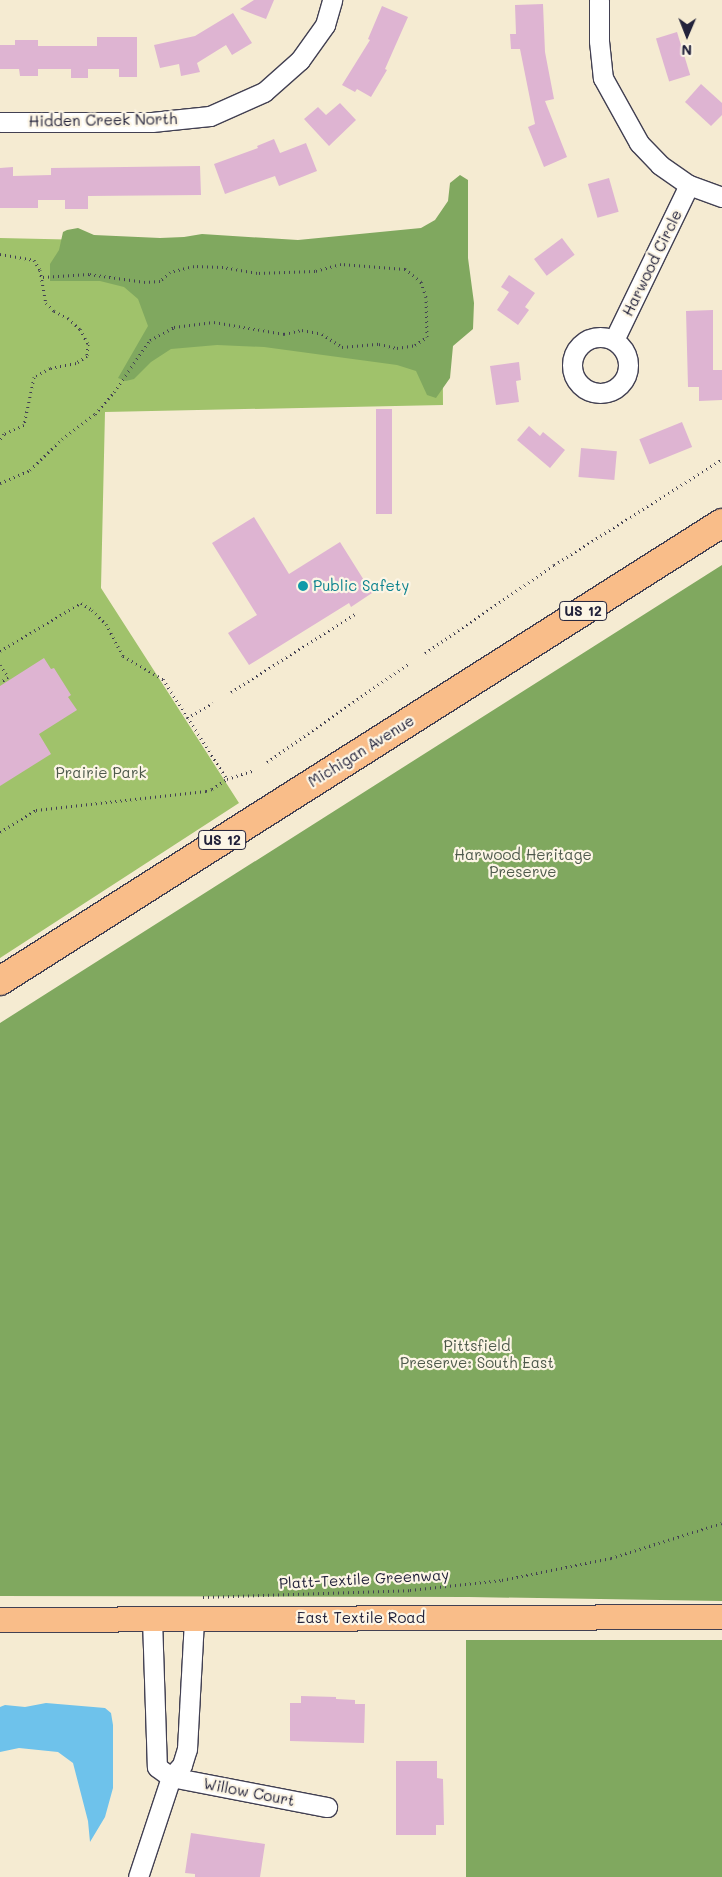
<!DOCTYPE html>
<html>
<head>
<meta charset="utf-8">
<style>
	body { margin:0 }
	#map { position:relative; width:722px; height:1877px; overflow:hidden; background:#f5ebd2; font-family:Mali,sans-serif }
	div>[style] { position:absolute }
	[style*='--x'] { left:calc(var(--x)*1px); top:calc(var(--y)*1px); width:calc(var(--w)*1px); rotate:calc(var(--a)*1deg) }
	.green>* { inset:0; background:#a0c26b }
	.forest>* { inset:0; background:#80a85f; transform-origin:0 0 }
	.water>* { inset:0; background:#6ec2eb }
	.building>* { inset:0; background:#deb4d2; transform-origin:0 0 }
	.path>* { height:3px; margin-top:-1.5px; transform-origin:0; background:repeating-linear-gradient(90deg,#424052 0 1px,transparent 0 5px) }
	.roads { filter:drop-shadow(1px 0 #424052) drop-shadow(-1px 0 #424052) drop-shadow(0 1px #424052) drop-shadow(0 -1px #424052) }
	.minor>* { height:19px; margin:-9.5px; padding:0 9.5px; transform-origin:9.5px; border-radius:9.5px; background:#fff }
	.minor>.ring { margin:-9.5px; padding:0; box-sizing:content-box; background:none; border:19px solid #fff; border-radius:50% }
	.major>* { height:24px; margin:-12px; padding:0 12px; transform-origin:12px; border-radius:12px; background:#f9bd89 }
	.highway>* { height:28px; margin:-14px; padding:0 14px; transform-origin:14px; border-radius:14px; background:#f9bd89 }
	.dots>* { width:14px; height:14px; translate:-50% -50%; box-sizing:border-box; border:2px solid #fcf5e5; border-radius:50% }
	span { translate:-50% -50%; white-space:nowrap; text-align:center; line-height:1.15; -webkit-text-stroke:4.5px #fcf5e5; paint-order:stroke }
	.shield-label span { padding:1px 4px; background:#fcf5e5; border:1px solid; border-radius:4px; -webkit-text-stroke-width:0 }
	.shield-label { font-size:14px; color:#22223b; font-weight:700 }
	.street-label { font-size:15px; color:#22223b }
	.culture-label { font-size:15px; color:#0d838f }
	.left { translate:0 -50%; text-align:left }
	.park-label { font-size:15px; color:#4e5a4c }
	.north { position:absolute; left:662px; top:10px; width:50px; height:50px; -webkit-text-stroke:4px #fcf5e5; paint-order:stroke; rotate:181deg; font-size:14px; font-weight:700; line-height:20px; text-align:center; color:#22223b }
	.north::after { content:''; display:block; margin:auto; width:18px; height:22px; background:#22223b; clip-path:polygon(50% 0,100% 100%,50% 72%,0 100%) }
</style>
</head>
<body>
<div id="map">
	<div class="green">
		<i style="clip-path:polygon(0 238px,442px 248px,443px 405px,105px 412px,101px 588px,239px 803px,0 958px)"></i>
	</div>
	<div class="forest">
		<i style="clip-path:polygon(460px 175px,468px 180px,468px 258px,474px 303px,473px 329px,453px 346px,450px 378px,436px 398px,427px 395px,416px 371px,397px 365px,264px 347px,217px 345px,171px 349px,151px 362px,134px 379px,126px 381px,118px 378px,148px 326px,138px 299px,124px 287px,100px 281px,50px 281px,50px 264px,59px 250px,63px 232px,67px 230px,78px 228px,94px 235px,160px 238px,184px 237px,202px 234px,298px 240px,421px 228px,435px 220px,448px 201px,450px 183px)"></i>
		<i style="clip-path:polygon(722px 565px,722px 1601px,469px 1597px,0 1596px,0 1023px)"></i>
		<i style="left:466px;top:1640px;width:256px;height:237px"></i>
	</div>
	<div class="water">
		<i style="clip-path:polygon(46px 1703px,105px 1708px,111px 1713px,113px 1725px,113px 1788px,105px 1817px,90px 1842px,88px 1821px,73px 1763px,58px 1752px,19px 1748px,0 1752px,0 1707px,5px 1705px,25px 1707px)"></i>
	</div>
	<div class="building">
		<i style="clip-path:polygon(254px 0,274px 0,266px 19px,240px 9px)"></i>
		<i style="clip-path:polygon(543px 4px,545px 52px,554px 99px,545px 101px,567px 157px,544px 167px,528px 127px,535px 124px,520px 49px,511px 49px,510px 34px,516px 34px,515px 5px)"></i>
		<i style="clip-path:polygon(382px 6px,408px 17px,385px 69px,387px 70px,371px 97px,357px 89px,355px 92px,342px 85px,370px 40px,368px 39px)"></i>
		<i style="clip-path:polygon(233px 13px,252px 43px,232px 55px,226px 45px,197px 63px,200px 72px,181px 76px,179px 64px,160px 68px,154px 45px,195px 36px)"></i>
		<i style="left:677px;top:32px;width:45px;height:22px;rotate:73deg"></i>
		<i style="clip-path:polygon(97px 37px,137px 37px,137px 77px,119px 77px,119px 69px,88px 69px,88px 78px,71px 78px,71px 69px,38px 69px,38px 76px,20px 76px,19px 69px,0 69px,0 45px,15px 45px,15px 40px,38px 40px,38px 46px,97px 46px)"></i>
		<i style="clip-path:polygon(701px 84px,722px 103px,722px 115px,711px 126px,685px 102px)"></i>
		<i style="clip-path:polygon(340px 103px,356px 120px,329px 146px,304px 119px,318px 107px,326px 115px)"></i>
		<i style="clip-path:polygon(274px 139px,280px 153px,306px 143px,317px 171px,279px 186px,275px 176px,225px 194px,214px 164px,258px 148px,257px 146px)"></i>
		<i style="clip-path:polygon(200px 166px,201px 195px,88px 196px,88px 209px,65px 209px,65px 200px,38px 200px,38px 208px,0 208px,0 168px,13px 167px,13px 176px,51px 175px,51px 168px)"></i>
		<i style="left:609px;top:178px;width:35px;height:22px;rotate:74deg"></i>
		<i style="left:562px;top:238px;width:21px;height:35px;rotate:53deg"></i>
		<i style="clip-path:polygon(509px 275px,535px 293px,525px 307px,529px 310px,518px 325px,497px 310px,509px 292px,501px 287px)"></i>
		<i style="clip-path:polygon(713px 310px,713px 370px,722px 370px,722px 400px,699px 401px,699px 387px,688px 387px,686px 311px)"></i>
		<i style="clip-path:polygon(519px 362px,521px 380px,516px 381px,519px 402px,496px 405px,490px 366px)"></i>
		<i style="left:376px;top:409px;width:16px;height:105px"></i>
		<i style="left:682px;top:422px;width:27px;height:46px;rotate:68deg"></i>
		<i style="clip-path:polygon(529px 426px,540px 436px,543px 432px,565px 450px,550px 468px,517px 440px)"></i>
		<i style="left:581px;top:448px;width:36px;height:29px;rotate:5deg"></i>
		<i style="clip-path:polygon(254px 517px,289px 574px,340px 542px,372px 593px,351px 607px,349px 603px,249px 665px,228px 633px,257px 615px,212px 543px)"></i>
		<i style="clip-path:polygon(44px 658px,51px 669px,54px 668px,71px 695px,68px 697px,77px 710px,39px 734px,51px 754px,0 786px,0 686px)"></i>
		<i style="clip-path:polygon(301px 1696px,336px 1697px,336px 1699px,355px 1700px,355px 1704px,365px 1704px,364px 1743px,290px 1741px,290px 1703px,301px 1703px)"></i>
		<i style="clip-path:polygon(396px 1761px,437px 1761px,437px 1778px,443px 1779px,444px 1825px,436px 1825px,436px 1835px,396px 1835px)"></i>
		<i style="clip-path:polygon(191px 1833px,265px 1844px,260px 1877px,195px 1877px,195px 1874px,185px 1873px)"></i>
	</div>
	<div class="path">
		<i style="--x:0;--y:254;--w:35;--a:10"></i>
		<i style="--x:34;--y:260;--w:12;--a:59"></i>
		<i style="--x:40;--y:270;--w:34;--a:80"></i>
		<i style="--x:46;--y:303;--w:11;--a:45"></i>
		<i style="--x:54;--y:311;--w:16;--a:27"></i>
		<i style="--x:68;--y:318;--w:16;--a:43"></i>
		<i style="--x:80;--y:329;--w:17;--a:62"></i>
		<i style="--x:88;--y:344;--w:12;--a:95"></i>
		<i style="--x:87;--y:356;--w:13;--a:148"></i>
		<i style="--x:76;--y:363;--w:26;--a:169"></i>
		<i style="--x:50;--y:368;--w:18;--a:151"></i>
		<i style="--x:34;--y:377;--w:49;--a:101.8"></i>
		<i style="--x:24;--y:425;--w:22;--a:156"></i>
		<i style="--x:4;--y:434;--w:7;--a:124"></i>
		<i style="--x:0;--y:483;--w:33;--a:-23"></i>
		<i style="--x:30;--y:470;--w:45;--a:-44.1"></i>
		<i style="--x:62;--y:439;--w:41;--a:-37.1"></i>
		<i style="--x:95;--y:414;--w:29;--a:-49"></i>
		<i style="--x:114;--y:392;--w:63;--a:-55.3"></i>
		<i style="--x:150;--y:340;--w:27;--a:-28"></i>
		<i style="--x:174;--y:327;--w:40;--a:-7.1"></i>
		<i style="--x:214;--y:322;--w:71;--a:9.7"></i>
		<i style="--x:284;--y:334;--w:18;--a:-13"></i>
		<i style="--x:302;--y:330;--w:20;--a:11"></i>
		<i style="--x:322;--y:334;--w:24;--a:33"></i>
		<i style="--x:342;--y:347;--w:37;--a:-5"></i>
		<i style="--x:379;--y:344;--w:18;--a:13"></i>
		<i style="--x:397;--y:348;--w:18;--a:-9"></i>
		<i style="--x:415;--y:345;--w:14;--a:-34"></i>
		<i style="--x:427;--y:337;--w:40;--a:-91.4"></i>
		<i style="--x:426;--y:297;--w:16;--a:-108"></i>
		<i style="--x:421;--y:282;--w:21;--a:-141"></i>
		<i style="--x:405;--y:269;--w:64;--a:-175.5"></i>
		<i style="--x:341;--y:264;--w:27;--a:165"></i>
		<i style="--x:315;--y:271;--w:58;--a:178"></i>
		<i style="--x:257;--y:273;--w:35;--a:-170"></i>
		<i style="--x:223;--y:267;--w:29;--a:-178"></i>
		<i style="--x:194;--y:266;--w:25;--a:166"></i>
		<i style="--x:170;--y:272;--w:13;--a:138"></i>
		<i style="--x:160;--y:281;--w:15;--a:176"></i>
		<i style="--x:145;--y:282;--w:57;--a:-171.9"></i>
		<i style="--x:89;--y:274;--w:47;--a:176.3"></i>
		<i style="--x:0;--y:651;--w:94;--a:-30.7"></i>
		<i style="--x:81;--y:603;--w:13;--a:32"></i>
		<i style="--x:92;--y:610;--w:20;--a:45"></i>
		<i style="--x:106;--y:624;--w:36;--a:62"></i>
		<i style="--x:123;--y:656;--w:46;--a:29.9"></i>
		<i style="--x:163;--y:679;--w:119;--a:57.4"></i>
		<i style="--x:425;--y:653;--w:156;--a:-34.3"></i>
		<i style="--x:554;--y:565;--w:199;--a:-32.2"></i>
		<i style="--x:0;--y:665;--w:14;--a:56"></i>
		<i style="--x:8;--y:677;--w:7;--a:146"></i>
		<i style="--x:231;--y:692;--w:146;--a:-32.2"></i>
		<i style="--x:187;--y:718;--w:30;--a:-30"></i>
		<i style="--x:267;--y:762;--w:172;--a:-34.8"></i>
		<i style="--x:0;--y:832;--w:42;--a:-31.4"></i>
		<i style="--x:36;--y:810;--w:171;--a:-6.4"></i>
		<i style="--x:206;--y:791;--w:6;--a:-18"></i>
		<i style="--x:212;--y:789;--w:18;--a:-34"></i>
		<i style="--x:227;--y:779;--w:29;--a:-18"></i>
		<i style="--x:203;--y:1597;--w:207;--a:-1.9"></i>
		<i style="--x:410;--y:1590;--w:93;--a:-6.2"></i>
		<i style="--x:502;--y:1580;--w:111;--a:-11.4"></i>
		<i style="--x:611;--y:1558;--w:116;--a:-17.5"></i>
	</div>
	<div class="roads">
		<div class="minor">
			<i style="--x:599;--y:0;--w:41;--a:90"></i>
			<i style="--x:599;--y:41;--w:37;--a:84"></i>
			<i style="--x:603;--y:78;--w:74;--a:61"></i>
			<i style="--x:639;--y:143;--w:30;--a:46"></i>
			<i style="--x:660;--y:165;--w:35;--a:35"></i>
			<i style="--x:689;--y:185;--w:35;--a:20"></i>
			<i style="--x:0;--y:122;--w:152;--a:0"></i>
			<i style="--x:152;--y:122;--w:58;--a:-5.9"></i>
			<i style="--x:210;--y:116;--w:59;--a:-24"></i>
			<i style="--x:264;--y:92;--w:48;--a:-41.6"></i>
			<i style="--x:300;--y:60;--w:43;--a:-54.5"></i>
			<i style="--x:325;--y:25;--w:26;--a:-74"></i>
			<i class="ring" style="left:572px;top:337px;width:37px;height:37px"></i>
			<i style="--x:614;--y:340;--w:172;--a:-64.2"></i>
			<i style="--x:152;--y:1619;--w:148;--a:88.1"></i>
			<i style="--x:157;--y:1767;--w:17;--a:36"></i>
			<i style="--x:171;--y:1777;--w:159;--a:10.9"></i>
			<i style="--x:138;--y:1877;--w:105;--a:-71.7"></i>
			<i style="--x:171;--y:1777;--w:16;--a:-47"></i>
			<i style="--x:182;--y:1765;--w:17;--a:-73"></i>
			<i style="--x:187;--y:1749;--w:130;--a:-86.9"></i>
		</div>
		<div class="major">
			<i style="--x:0;--y:1620;--w:722;--a:-0.24"></i>
		</div>
		<div class="highway">
			<i style="--x:0;--y:981;--w:855;--a:-32.39"></i>
		</div>
	</div>
	<div class="dots">
		<i style="left:303px;top:586px;background:#0f9aa8"></i>
	</div>
	<div class="shield-label">
		<span style="left:583px;top:611px">US 12</span>
		<span style="left:222px;top:840px">US 12</span>
	</div>
	<div class="street-label">
		<span style="left:103px;top:120px;rotate:-1deg">Hidden Creek North</span>
		<span style="left:652px;top:263px;rotate:-64deg">Harwood Circle</span>
		<span style="left:361px;top:751px;rotate:-32deg">Michigan Avenue</span>
		<span style="left:364px;top:1579px;rotate:-3deg">Platt-Textile Greenway</span>
		<span style="left:361px;top:1618px">East Textile Road</span>
		<span style="left:249px;top:1792px;rotate:11deg">Willow Court</span>
	</div>
	<div class="culture-label">
		<span class="left" style="left:313px;top:586px">Public Safety</span>
	</div>
	<div class="park-label">
		<span style="left:101px;top:773px">Prairie Park</span>
		<span style="left:523px;top:863px">Harwood Heritage<br>Preserve</span>
		<span style="left:477px;top:1354px">Pittsfield<br>Preserve: South East</span>
	</div>
	<div class="north">N</div>
</div>
</body>
</html>
